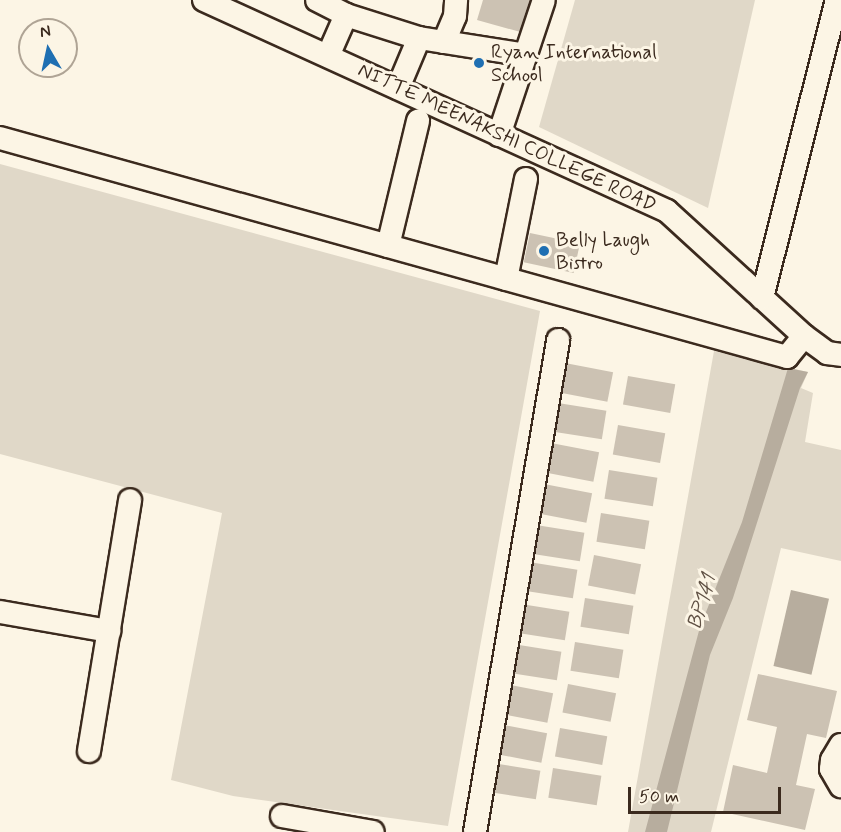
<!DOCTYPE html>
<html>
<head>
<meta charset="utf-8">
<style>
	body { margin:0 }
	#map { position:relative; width:841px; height:832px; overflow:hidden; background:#fcf5e5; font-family:Mynerve,sans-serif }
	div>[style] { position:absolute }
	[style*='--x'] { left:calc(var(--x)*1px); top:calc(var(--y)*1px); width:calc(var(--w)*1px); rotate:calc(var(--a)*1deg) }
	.green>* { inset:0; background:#e0d8c8 }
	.water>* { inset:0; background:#b7ad9e; transform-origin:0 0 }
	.building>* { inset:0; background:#ccc2b3; transform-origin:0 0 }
	.roads { filter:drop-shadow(2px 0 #3b2a1e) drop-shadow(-2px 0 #3b2a1e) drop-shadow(0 2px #3b2a1e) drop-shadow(0 -2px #3b2a1e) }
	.minor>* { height:22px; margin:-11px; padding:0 11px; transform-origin:11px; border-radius:11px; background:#fcf5e5 }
	.dots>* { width:16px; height:16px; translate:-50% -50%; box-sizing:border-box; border:3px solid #fcf5e5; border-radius:50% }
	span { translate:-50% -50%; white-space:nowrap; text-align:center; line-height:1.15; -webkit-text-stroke:6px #fcf5e5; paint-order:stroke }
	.poi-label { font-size:20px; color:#3b2a1e }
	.left { translate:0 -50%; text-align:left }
	.street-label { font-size:20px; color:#3b2a1e }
	.water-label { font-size:21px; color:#605144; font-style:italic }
	.north { position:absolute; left:18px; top:18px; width:60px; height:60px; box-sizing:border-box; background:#fcf5e5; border:2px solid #afa495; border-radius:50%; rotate:351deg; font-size:16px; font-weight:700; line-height:24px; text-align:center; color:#3b2a1e }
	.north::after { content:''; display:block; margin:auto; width:21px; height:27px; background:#1f6fb2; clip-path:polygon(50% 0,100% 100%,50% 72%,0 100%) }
	.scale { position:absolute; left:628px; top:787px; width:153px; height:27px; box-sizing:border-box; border:3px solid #3b2a1e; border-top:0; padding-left:8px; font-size:18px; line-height:21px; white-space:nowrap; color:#3b2a1e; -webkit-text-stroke:4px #fcf5e5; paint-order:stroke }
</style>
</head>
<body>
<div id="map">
	<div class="green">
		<i style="clip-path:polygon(575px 0,755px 0,708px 208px,539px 127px)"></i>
		<i style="clip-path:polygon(0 164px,540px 311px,448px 826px,233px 796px,171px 780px,222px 513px,0 454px)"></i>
		<i style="clip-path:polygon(714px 351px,808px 372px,801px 388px,813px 393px,805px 442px,841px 450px,841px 561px,781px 548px,711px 832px,628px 832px)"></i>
	</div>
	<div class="water">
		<i style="clip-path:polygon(788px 368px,808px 372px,800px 388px,733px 598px,710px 655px,667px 832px,645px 832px,700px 627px,742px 522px)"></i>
		<i style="left:791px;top:590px;width:39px;height:78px;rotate:13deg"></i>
	</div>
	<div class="building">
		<i style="clip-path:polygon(483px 0,534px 0,524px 33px,477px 20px)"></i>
		<i style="left:530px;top:233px;width:51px;height:30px;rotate:12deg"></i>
		<i style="left:565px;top:363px;width:49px;height:30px;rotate:11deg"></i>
		<i style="left:628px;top:376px;width:48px;height:29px;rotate:10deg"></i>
		<i style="left:558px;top:403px;width:49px;height:29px;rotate:9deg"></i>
		<i style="left:618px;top:425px;width:48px;height:30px;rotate:10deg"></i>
		<i style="left:551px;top:443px;width:49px;height:30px;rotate:11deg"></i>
		<i style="left:609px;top:470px;width:49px;height:29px;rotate:9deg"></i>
		<i style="left:544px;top:484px;width:49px;height:30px;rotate:11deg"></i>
		<i style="left:601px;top:513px;width:49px;height:29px;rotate:9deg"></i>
		<i style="left:536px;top:525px;width:49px;height:29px;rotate:9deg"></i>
		<i style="left:594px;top:555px;width:48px;height:31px;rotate:11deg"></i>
		<i style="left:529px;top:562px;width:49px;height:29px;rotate:9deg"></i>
		<i style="left:585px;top:598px;width:49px;height:29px;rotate:9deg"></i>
		<i style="left:521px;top:604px;width:49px;height:29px;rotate:9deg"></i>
		<i style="left:575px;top:642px;width:49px;height:29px;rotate:9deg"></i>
		<i style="left:513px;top:644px;width:49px;height:29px;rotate:9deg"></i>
		<i style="clip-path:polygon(758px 674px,837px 691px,826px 738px,807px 734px,796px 785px,815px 789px,805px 830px,723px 812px,733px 765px,767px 773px,777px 727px,747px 720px)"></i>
		<i style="left:505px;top:684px;width:49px;height:30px;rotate:11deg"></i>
		<i style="left:568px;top:684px;width:49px;height:29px;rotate:11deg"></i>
		<i style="left:499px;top:724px;width:49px;height:30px;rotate:11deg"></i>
		<i style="left:560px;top:728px;width:48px;height:29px;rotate:10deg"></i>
		<i style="left:492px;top:763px;width:49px;height:29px;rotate:9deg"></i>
		<i style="left:553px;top:768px;width:49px;height:30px;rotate:9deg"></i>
	</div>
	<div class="roads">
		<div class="minor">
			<i style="--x:204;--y:0;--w:509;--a:24.5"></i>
			<i style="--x:667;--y:211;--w:185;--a:42.4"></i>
			<i style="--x:804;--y:336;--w:29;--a:36"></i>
			<i style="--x:827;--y:353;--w:14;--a:8"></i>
			<i style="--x:317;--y:0;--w:33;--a:27"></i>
			<i style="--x:346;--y:15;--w:77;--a:17.5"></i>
			<i style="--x:419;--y:38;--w:108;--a:9"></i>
			<i style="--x:444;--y:42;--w:28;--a:-67"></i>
			<i style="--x:455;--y:16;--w:16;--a:-86"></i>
			<i style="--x:328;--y:56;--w:45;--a:-66.3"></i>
			<i style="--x:398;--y:88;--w:54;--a:-67.2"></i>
			<i style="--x:499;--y:135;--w:142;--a:-71.6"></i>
			<i style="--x:0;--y:138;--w:817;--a:15.55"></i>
			<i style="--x:787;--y:357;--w:27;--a:-51"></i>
			<i style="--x:388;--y:246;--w:129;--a:-76.5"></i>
			<i style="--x:506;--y:279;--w:102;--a:-78.7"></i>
			<i style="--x:762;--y:298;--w:307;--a:-75.9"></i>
			<i style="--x:0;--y:612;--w:111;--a:9.9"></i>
			<i style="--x:841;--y:745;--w:17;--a:121"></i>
			<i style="--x:832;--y:760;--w:9;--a:96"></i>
			<i style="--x:831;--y:769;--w:20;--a:60"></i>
			<i style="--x:89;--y:751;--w:254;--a:-80.7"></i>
			<i style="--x:282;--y:816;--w:92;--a:10"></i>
			<i style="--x:475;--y:832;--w:499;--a:-80.4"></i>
		</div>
	</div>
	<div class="dots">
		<i style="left:479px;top:63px;background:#1f6fb2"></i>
		<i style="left:544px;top:251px;background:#1f6fb2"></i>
	</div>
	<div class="poi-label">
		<span class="left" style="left:491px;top:64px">Ryan International<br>School</span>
		<span class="left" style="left:556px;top:252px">Belly Laugh<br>Bistro</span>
	</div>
	<div class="street-label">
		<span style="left:507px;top:138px;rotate:25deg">NITTE MEENAKSHI COLLEGE ROAD</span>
	</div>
	<div class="water-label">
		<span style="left:702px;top:602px;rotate:-73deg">BP141</span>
	</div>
	<div class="north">N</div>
	<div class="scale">50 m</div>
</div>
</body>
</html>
